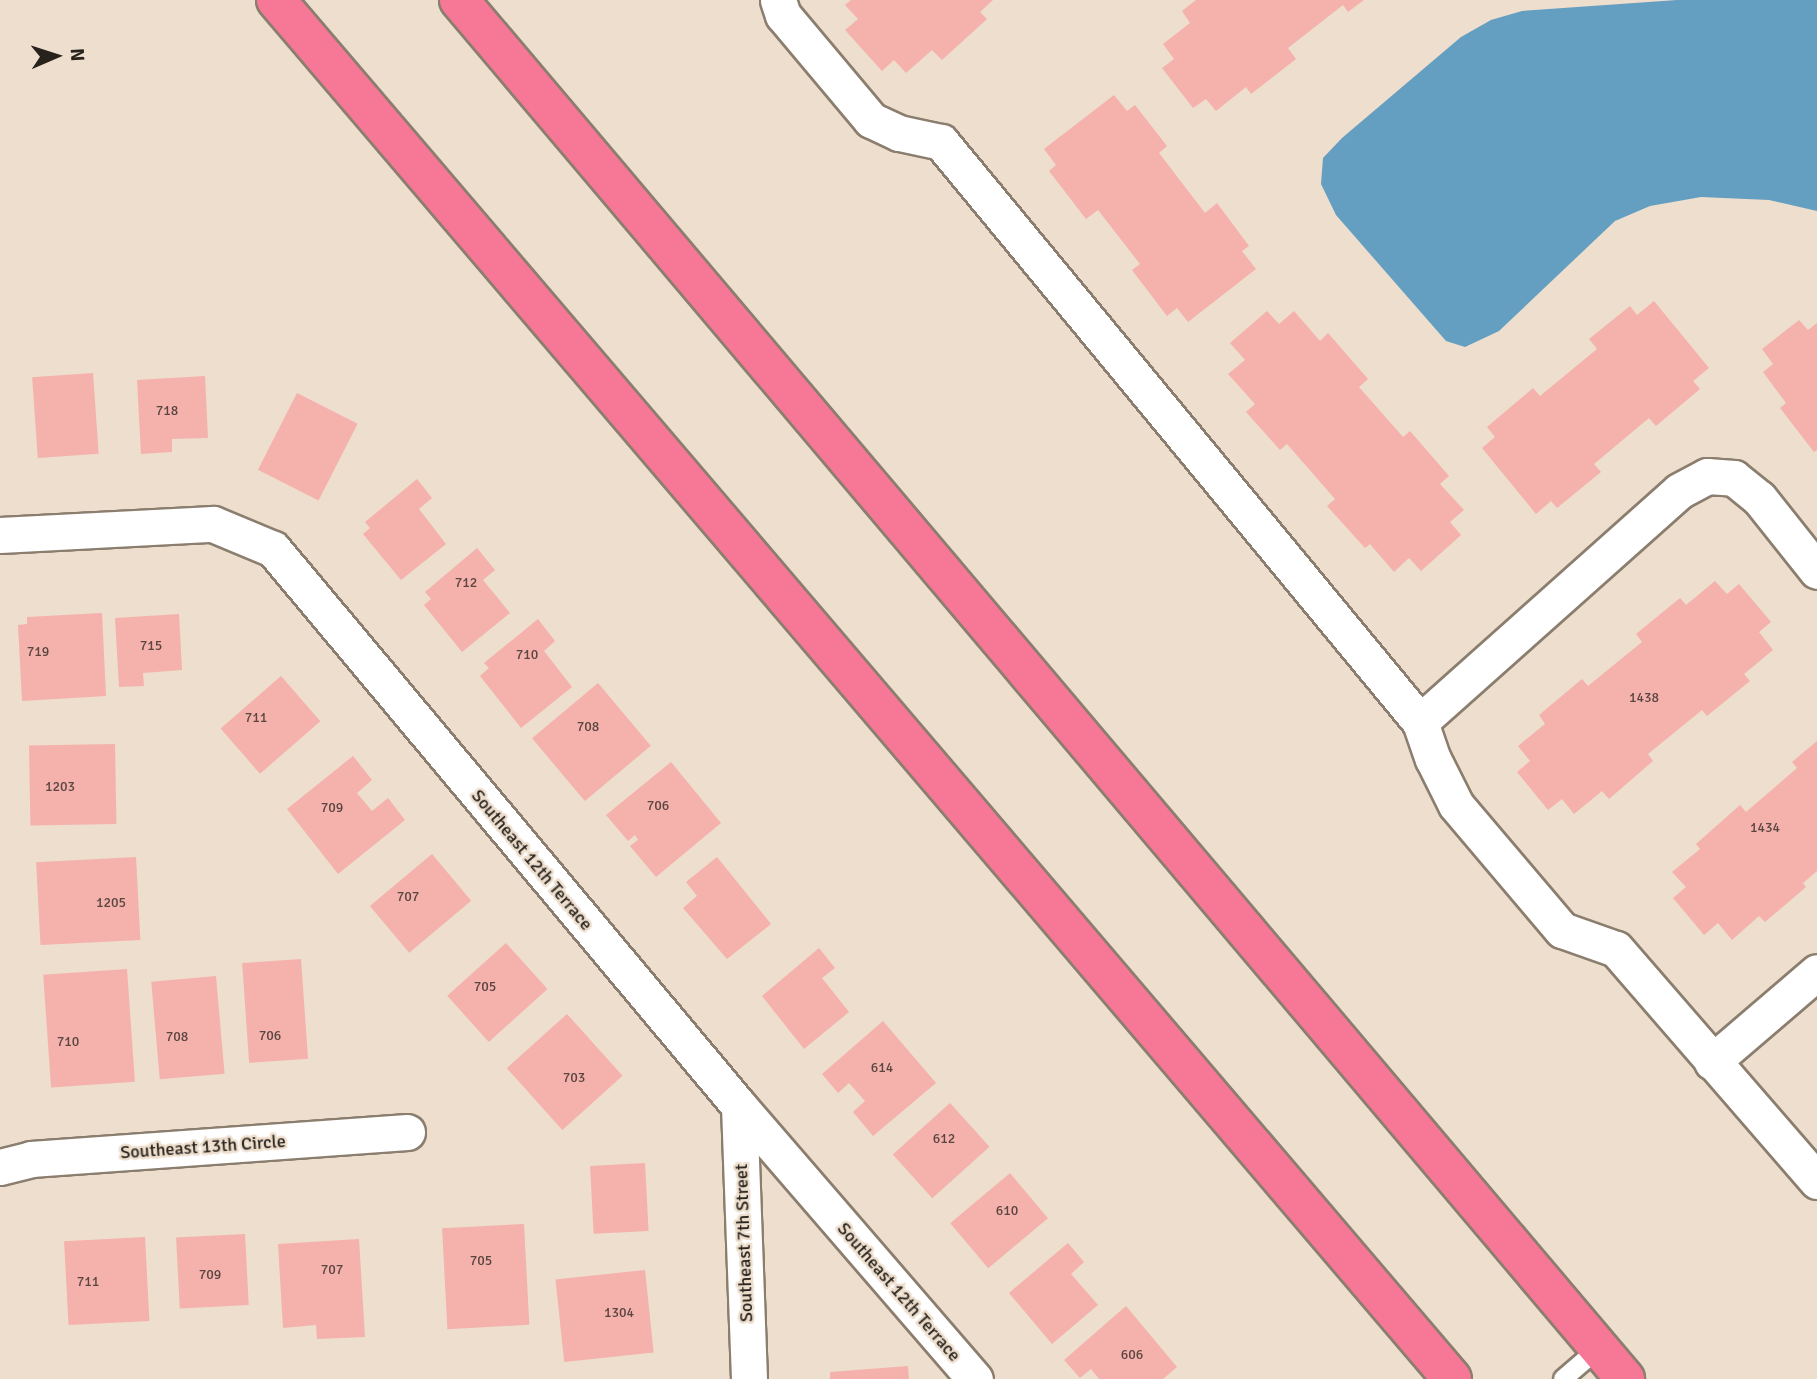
<!DOCTYPE html>
<html>
<head>
<meta charset="utf-8">
<style>
	body { margin:0 }
	#map { position:relative; width:1817px; height:1379px; overflow:hidden; background:#eddecd; font-family:Signika,sans-serif }
	div>[style] { position:absolute }
	[style*='--x'] { left:calc(var(--x)*1px); top:calc(var(--y)*1px); width:calc(var(--w)*1px); rotate:calc(var(--a)*1deg) }
	.water>* { inset:0; background:#649ec1 }
	.building>* { inset:0; background:#f5b1ac; transform-origin:0 0 }
	.roads { filter:drop-shadow(2px 0 #8b7e6e) drop-shadow(-2px 0 #8b7e6e) drop-shadow(0 2px #8b7e6e) drop-shadow(0 -2px #8b7e6e) }
	.lane>* { height:18px; margin:-9px; padding:0 9px; transform-origin:9px; border-radius:9px; background:#fff }
	.street>* { height:35px; margin:-17.5px; padding:0 17.5px; transform-origin:17.5px; border-radius:17.5px; background:#fff }
	.highway>* { height:38px; margin:-19px; padding:0 19px; transform-origin:19px; border-radius:19px; background:#f77797 }
	span { translate:-50% -50%; white-space:nowrap; text-align:center; line-height:1.15; -webkit-text-stroke:5px #eddecd; paint-order:stroke }
	.number-label { font-size:14px; color:#5a4640 }
	.number-label span { -webkit-text-stroke-width:0 }
	.street-label { font-size:18px; color:#27221c }
	.north { position:absolute; left:21px; top:21px; width:70px; height:70px; -webkit-text-stroke:5px #eddecd; paint-order:stroke; rotate:87deg; font-size:19px; font-weight:700; line-height:28px; text-align:center; color:#27221c }
	.north::after { content:''; display:block; margin:auto; width:24px; height:32px; background:#27221c; clip-path:polygon(50% 0,100% 100%,50% 72%,0 100%) }
</style>
</head>
<body>
<div id="map">
	<div class="water">
		<i style="clip-path:polygon(1677px 0,1817px 0,1817px 211px,1769px 200px,1701px 197px,1650px 206px,1615px 221px,1499px 331px,1465px 347px,1446px 341px,1336px 215px,1321px 184px,1323px 158px,1342px 138px,1461px 37px,1491px 20px,1522px 11px)"></i>
	</div>
	<div class="building">
		<i style="clip-path:polygon(851px 0,993px 0,980px 12px,987px 19px,942px 60px,932px 50px,906px 73px,894px 60px,882px 71px,845px 30px,858px 19px,845px 5px)"></i>
		<i style="clip-path:polygon(1196px 0,1364px 0,1348px 12px,1343px 5px,1288px 48px,1296px 59px,1251px 94px,1246px 87px,1216px 111px,1206px 99px,1193px 108px,1162px 68px,1174px 59px,1163px 44px,1190px 23px,1182px 11px)"></i>
		<i style="clip-path:polygon(1114px 95px,1127px 111px,1135px 105px,1167px 146px,1159px 153px,1205px 213px,1217px 203px,1249px 246px,1242px 251px,1256px 269px,1188px 322px,1177px 308px,1167px 316px,1132px 270px,1140px 264px,1098px 210px,1086px 219px,1049px 171px,1056px 165px,1044px 149px)"></i>
		<i style="clip-path:polygon(1654px 301px,1709px 368px,1693px 381px,1700px 389px,1656px 426px,1649px 418px,1594px 464px,1601px 472px,1557px 508px,1551px 501px,1536px 514px,1482px 448px,1495px 437px,1487px 427px,1533px 388px,1540px 396px,1597px 349px,1589px 339px,1630px 306px,1637px 315px)"></i>
		<i style="clip-path:polygon(1267px 311px,1279px 324px,1294px 311px,1320px 341px,1328px 333px,1368px 379px,1359px 387px,1403px 437px,1410px 431px,1449px 476px,1440px 484px,1464px 510px,1450px 522px,1461px 535px,1421px 571px,1409px 558px,1394px 572px,1370px 544px,1365px 548px,1327px 506px,1335px 499px,1287px 444px,1280px 450px,1246px 412px,1255px 404px,1228px 374px,1245px 360px,1230px 343px)"></i>
		<i style="clip-path:polygon(1799px 320px,1808px 330px,1817px 323px,1817px 450px,1814px 452px,1780px 408px,1786px 403px,1763px 372px,1773px 364px,1762px 349px)"></i>
		<i style="left:93px;top:373px;width:81px;height:61px;rotate:86deg"></i>
		<i style="clip-path:polygon(205px 376px,208px 438px,172px 439px,172px 452px,141px 454px,137px 380px)"></i>
		<i style="left:297px;top:393px;width:68px;height:86px;rotate:27deg"></i>
		<i style="clip-path:polygon(417px 479px,432px 498px,419px 509px,446px 544px,401px 580px,363px 534px,370px 528px,365px 522px)"></i>
		<i style="clip-path:polygon(477px 548px,495px 570px,483px 580px,510px 613px,462px 652px,424px 605px,431px 599px,425px 592px)"></i>
		<i style="clip-path:polygon(1715px 581px,1727px 594px,1739px 584px,1771px 622px,1759px 632px,1773px 650px,1744px 674px,1750px 681px,1707px 716px,1702px 710px,1648px 754px,1653px 761px,1609px 799px,1602px 791px,1574px 814px,1562px 799px,1548px 810px,1517px 772px,1530px 761px,1518px 746px,1545px 724px,1539px 715px,1582px 679px,1588px 686px,1642px 642px,1636px 634px,1680px 598px,1686px 605px)"></i>
		<i style="clip-path:polygon(102px 613px,106px 696px,22px 701px,18px 625px,27px 624px,27px 617px)"></i>
		<i style="clip-path:polygon(179px 614px,182px 670px,143px 673px,144px 686px,119px 687px,115px 618px)"></i>
		<i style="clip-path:polygon(538px 619px,555px 641px,544px 651px,572px 687px,521px 728px,480px 676px,489px 668px,484px 663px)"></i>
		<i style="left:281px;top:676px;width:60px;height:80px;rotate:49deg"></i>
		<i style="left:598px;top:683px;width:82px;height:86px;rotate:50deg"></i>
		<i style="clip-path:polygon(1817px 741px,1817px 871px,1803px 883px,1806px 887px,1765px 922px,1759px 916px,1732px 940px,1718px 923px,1704px 935px,1673px 898px,1686px 887px,1672px 872px,1700px 849px,1696px 844px,1740px 805px,1746px 812px,1797px 768px,1792px 762px)"></i>
		<i style="left:115px;top:744px;width:80px;height:86px;rotate:89deg"></i>
		<i style="clip-path:polygon(353px 756px,372px 780px,357px 793px,372px 811px,388px 798px,405px 820px,338px 874px,287px 809px)"></i>
		<i style="clip-path:polygon(671px 762px,721px 823px,656px 877px,630px 846px,638px 840px,635px 835px,628px 841px,606px 815px)"></i>
		<i style="left:432px;top:854px;width:61px;height:81px;rotate:50deg"></i>
		<i style="left:136px;top:857px;width:83px;height:100px;rotate:87deg"></i>
		<i style="clip-path:polygon(717px 857px,771px 924px,727px 959px,683px 908px,697px 896px,686px 882px)"></i>
		<i style="left:506px;top:943px;width:62px;height:79px;rotate:48deg"></i>
		<i style="clip-path:polygon(819px 948px,835px 968px,822px 978px,849px 1012px,804px 1049px,762px 996px)"></i>
		<i style="left:301px;top:959px;width:100px;height:59px;rotate:86deg"></i>
		<i style="left:127px;top:969px;width:113px;height:84px;rotate:86deg"></i>
		<i style="left:216px;top:976px;width:98px;height:65px;rotate:85deg"></i>
		<i style="left:567px;top:1014px;width:83px;height:81px;rotate:48deg"></i>
		<i style="clip-path:polygon(883px 1021px,936px 1083px,873px 1136px,853px 1112px,865px 1101px,849px 1083px,838px 1093px,822px 1074px)"></i>
		<i style="left:950px;top:1103px;width:59px;height:77px;rotate:48deg"></i>
		<i style="left:645px;top:1163px;width:68px;height:55px;rotate:87deg"></i>
		<i style="left:1010px;top:1173px;width:59px;height:78px;rotate:50deg"></i>
		<i style="left:524px;top:1224px;width:101px;height:82px;rotate:87deg"></i>
		<i style="left:245px;top:1234px;width:71px;height:69px;rotate:87deg"></i>
		<i style="left:145px;top:1237px;width:84px;height:81px;rotate:87deg"></i>
		<i style="clip-path:polygon(359px 1239px,365px 1337px,317px 1339px,316px 1325px,283px 1328px,278px 1244px)"></i>
		<i style="clip-path:polygon(1068px 1243px,1084px 1262px,1071px 1274px,1098px 1305px,1052px 1344px,1009px 1293px)"></i>
		<i style="left:645px;top:1270px;width:83px;height:90px;rotate:84deg"></i>
		<i style="clip-path:polygon(1126px 1306px,1177px 1367px,1163px 1379px,1099px 1379px,1091px 1369px,1080px 1378px,1064px 1360px)"></i>
		<i style="clip-path:polygon(908px 1366px,909px 1379px,830px 1379px,830px 1372px)"></i>
	</div>
	<div class="roads">
		<div class="lane">
			<i style="--x:1563;--y:1379;--w:48;--a:-40.7"></i>
		</div>
		<div class="street">
			<i style="--x:778;--y:0;--w:16;--a:72"></i>
			<i style="--x:783;--y:15;--w:137;--a:50"></i>
			<i style="--x:871;--y:120;--w:31;--a:25"></i>
			<i style="--x:899;--y:133;--w:43;--a:12.1"></i>
			<i style="--x:941;--y:142;--w:752;--a:50.45"></i>
			<i style="--x:1420;--y:722;--w:39;--a:71"></i>
			<i style="--x:1433;--y:759;--w:51;--a:63.4"></i>
			<i style="--x:1456;--y:805;--w:164;--a:49.7"></i>
			<i style="--x:1562;--y:930;--w:57;--a:19.4"></i>
			<i style="--x:1616;--y:949;--w:307;--a:49.1"></i>
			<i style="--x:0;--y:535;--w:213;--a:-3"></i>
			<i style="--x:213;--y:524;--w:65;--a:22.6"></i>
			<i style="--x:273;--y:549;--w:726;--a:50.08"></i>
			<i style="--x:739;--y:1106;--w:361;--a:49.2"></i>
			<i style="--x:1420;--y:722;--w:347;--a:-41.7"></i>
			<i style="--x:1679;--y:491;--w:32;--a:-28"></i>
			<i style="--x:1707;--y:476;--w:27;--a:4"></i>
			<i style="--x:1734;--y:478;--w:32;--a:39"></i>
			<i style="--x:1759;--y:498;--w:93;--a:51.5"></i>
			<i style="--x:1712;--y:1062;--w:138;--a:-40.6"></i>
			<i style="--x:739;--y:1106;--w:273;--a:87.9"></i>
			<i style="--x:0;--y:1167;--w:32;--a:-14"></i>
			<i style="--x:31;--y:1159;--w:377;--a:-4.1"></i>
		</div>
		<div class="highway">
			<i style="--x:276;--y:0;--w:1812;--a:49.54"></i>
			<i style="--x:459;--y:0;--w:1806;--a:49.78"></i>
		</div>
	</div>
	<div class="number-label">
		<span style="left:167px;top:411px">718</span>
		<span style="left:466px;top:583px">712</span>
		<span style="left:151px;top:646px">715</span>
		<span style="left:38px;top:652px">719</span>
		<span style="left:527px;top:655px">710</span>
		<span style="left:1644px;top:698px">1438</span>
		<span style="left:256px;top:718px">711</span>
		<span style="left:588px;top:727px">708</span>
		<span style="left:60px;top:787px">1203</span>
		<span style="left:658px;top:806px">706</span>
		<span style="left:332px;top:808px">709</span>
		<span style="left:1765px;top:828px">1434</span>
		<span style="left:408px;top:897px">707</span>
		<span style="left:111px;top:903px">1205</span>
		<span style="left:485px;top:987px">705</span>
		<span style="left:270px;top:1036px">706</span>
		<span style="left:177px;top:1037px">708</span>
		<span style="left:68px;top:1042px">710</span>
		<span style="left:882px;top:1068px">614</span>
		<span style="left:574px;top:1078px">703</span>
		<span style="left:944px;top:1139px">612</span>
		<span style="left:1007px;top:1211px">610</span>
		<span style="left:481px;top:1261px">705</span>
		<span style="left:332px;top:1270px">707</span>
		<span style="left:210px;top:1275px">709</span>
		<span style="left:88px;top:1282px">711</span>
		<span style="left:619px;top:1313px">1304</span>
		<span style="left:1132px;top:1355px">606</span>
	</div>
	<div class="street-label">
		<span style="left:532px;top:860px;rotate:50deg">Southeast 12th Terrace</span>
		<span style="left:203px;top:1147px;rotate:-4deg">Southeast 13th Circle</span>
		<span style="left:744px;top:1243px;rotate:-92deg">Southeast 7th Street</span>
		<span style="left:899px;top:1292px;rotate:49deg">Southeast 12th Terrace</span>
	</div>
	<div class="north">N</div>
</div>
</body>
</html>
